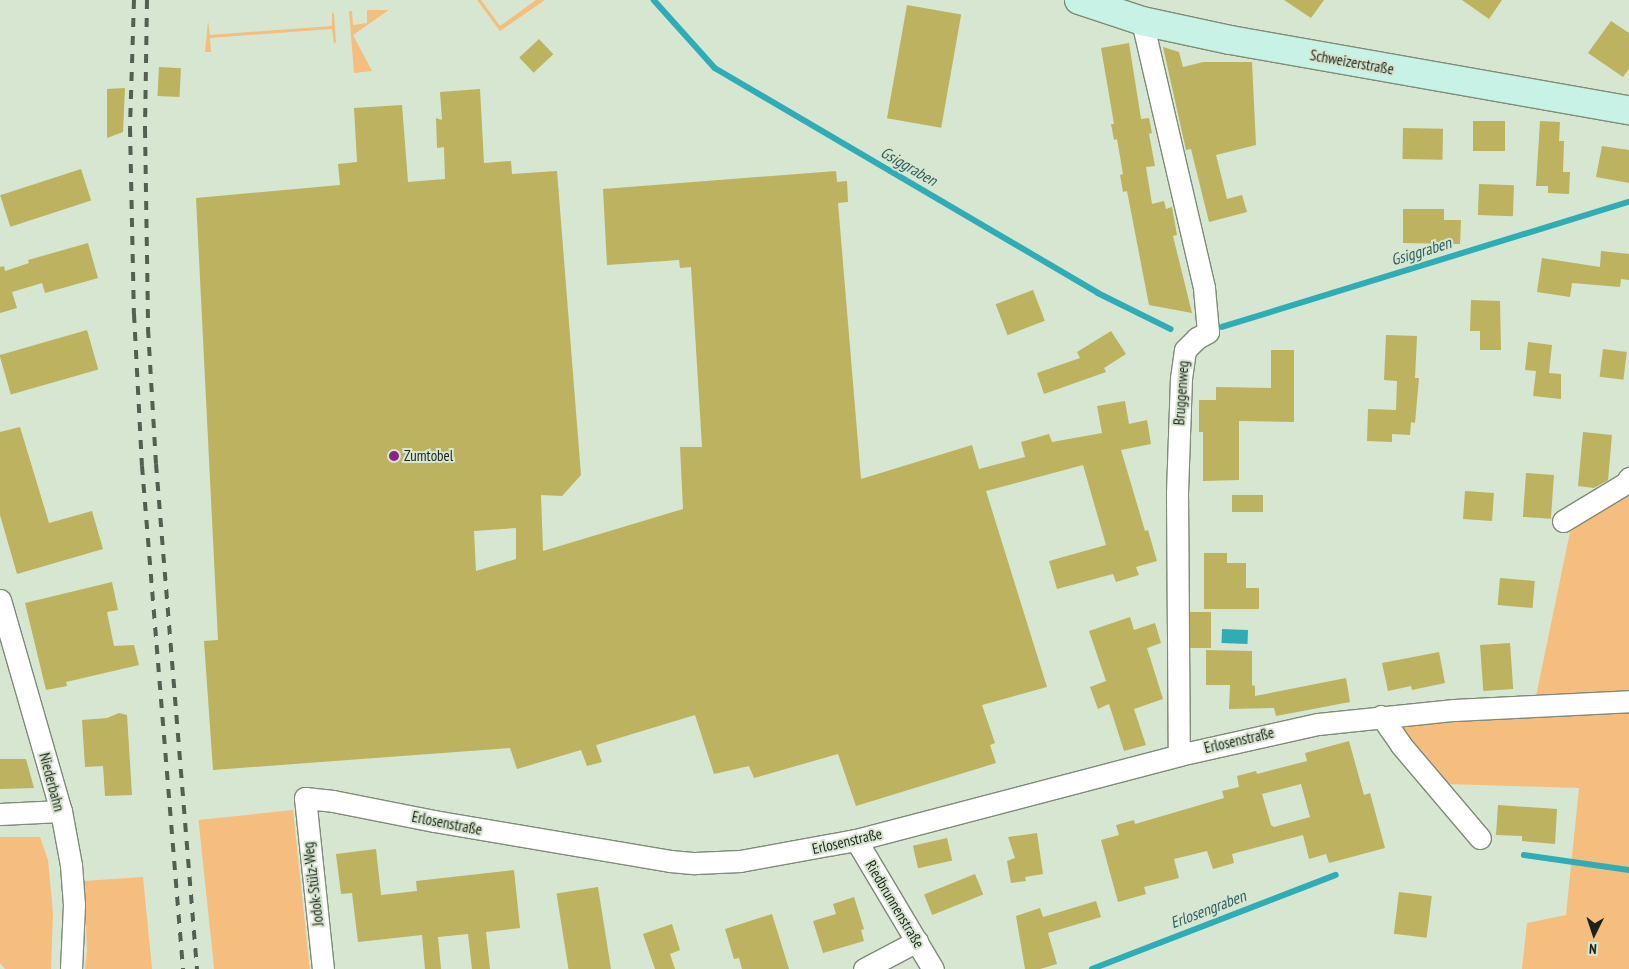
<!DOCTYPE html>
<html>
<head>
<meta charset="utf-8">
<style>
	body { margin:0 }
	#map { position:relative; width:1629px; height:969px; overflow:hidden; background:#d7e6d0; font-family:"PT Sans Narrow",sans-serif }
	div>[style] { position:absolute }
	[style*='--x'] { left:calc(var(--x)*1px); top:calc(var(--y)*1px); width:calc(var(--w)*1px); rotate:calc(var(--a)*1deg) }
	.green>* { inset:0; background:#f5bd7e; transform-origin:0 0 }
	.water>* { inset:0; background:#2eadb6; transform-origin:0 0 }
	.stream>* { height:5.5px; margin:-2.75px; padding:0 2.75px; transform-origin:2.75px; border-radius:2.75px; background:#2eadb6 }
	.building>* { inset:0; background:#bcb25f; transform-origin:0 0 }
	.roads { filter:drop-shadow(1px 0 #7e8b77) drop-shadow(-1px 0 #7e8b77) drop-shadow(0 1px #7e8b77) drop-shadow(0 -1px #7e8b77) }
	.street>* { height:21px; margin:-10.5px; padding:0 10.5px; transform-origin:10.5px; border-radius:10.5px; background:#fff }
	.secondary>* { height:28px; margin:-14px; padding:0 14px; transform-origin:14px; border-radius:14px; background:#c8f2e5 }
	.rail>* { height:4px; margin-top:-2px; transform-origin:0; background:repeating-linear-gradient(90deg,#555e52 0 9px,transparent 0 18px) }
	.dots>* { width:14px; height:14px; translate:-50% -50%; box-sizing:border-box; border:2px solid #d7e6d0; border-radius:50% }
	span { translate:-50% -50%; white-space:nowrap; text-align:center; line-height:1.15; -webkit-text-stroke:4px #d7e6d0; paint-order:stroke }
	.street-label { font-size:15px; color:#1d231b }
	.poi-label { font-size:15px; color:#1d231b }
	.left { translate:0 -50%; text-align:left }
	.water-label { font-size:16px; color:#2d6063; font-style:italic }
	.north { position:absolute; left:1569px; top:909px; width:50px; height:50px; -webkit-text-stroke:4px #d7e6d0; paint-order:stroke; rotate:184deg; font-size:14px; font-weight:700; line-height:20px; text-align:center; color:#1d231b }
	.north::after { content:''; display:block; margin:auto; width:18px; height:22px; background:#1d231b; clip-path:polygon(50% 0,100% 100%,50% 72%,0 100%) }
</style>
</head>
<body>
<div id="map">
	<div class="green">
		<i style="clip-path:polygon(477px 0,481px 0,500px 26px,536px 0,545px 0,500px 31px)"></i>
		<i style="clip-path:polygon(367px 10px,389px 10px,353px 35px,372px 71px,354px 73px,349px 11px,352px 11px,353px 25px,367px 23px)"></i>
		<i style="clip-path:polygon(332px 12px,334px 14px,336px 42px,334px 44px,332px 29px,210px 38px,211px 52px,205px 52px,208px 21px,210px 35px,332px 26px)"></i>
		<i style="clip-path:polygon(1629px 486px,1629px 969px,1522px 969px,1527px 923px,1566px 915px,1579px 788px,1448px 784px,1397px 724px,1534px 706px,1570px 532px)"></i>
		<i style="left:293px;top:810px;width:160px;height:95px;rotate:84deg"></i>
		<i style="clip-path:polygon(0 837px,40px 837px,48px 860px,53px 913px,51px 969px,5px 969px,0 963px)"></i>
		<i style="clip-path:polygon(143px 877px,152px 969px,85px 969px,87px 950px,84px 881px)"></i>
	</div>
	<div class="water">
		<i style="left:1222px;top:629px;width:26px;height:14px;rotate:2deg"></i>
	</div>
	<div class="stream">
		<i style="--x:654;--y:0;--w:91;--a:48.1"></i>
		<i style="--x:715;--y:68;--w:444;--a:30.4"></i>
		<i style="--x:1098;--y:293;--w:81;--a:26.3"></i>
		<i style="--x:1222;--y:327;--w:426;--a:-17.1"></i>
		<i style="--x:1524;--y:855;--w:106;--a:8.1"></i>
		<i style="--x:1092;--y:969;--w:261;--a:-21.1"></i>
	</div>
	<div class="building">
		<i style="clip-path:polygon(1284px 0,1324px 0,1311px 18px)"></i>
		<i style="clip-path:polygon(1462px 0,1502px 0,1489px 19px)"></i>
		<i style="left:907px;top:5px;width:55px;height:115px;rotate:10deg"></i>
		<i style="clip-path:polygon(1611px 21px,1629px 33px,1629px 69px,1623px 77px,1588px 53px)"></i>
		<i style="left:539px;top:39px;width:21px;height:27px;rotate:47deg"></i>
		<i style="clip-path:polygon(1129px 43px,1141px 119px,1149px 118px,1152px 133px,1149px 134px,1155px 166px,1146px 167px,1152px 204px,1164px 201px,1166px 209px,1172px 207px,1177px 235px,1173px 236px,1192px 313px,1149px 305px,1127px 191px,1123px 192px,1120px 175px,1123px 174px,1117px 139px,1114px 140px,1111px 124px,1114px 124px,1101px 48px)"></i>
		<i style="clip-path:polygon(1163px 47px,1179px 52px,1183px 67px,1203px 62px,1252px 62px,1256px 145px,1216px 155px,1227px 199px,1242px 195px,1247px 212px,1209px 222px,1191px 149px,1186px 150px)"></i>
		<i style="left:159px;top:67px;width:22px;height:29px;rotate:3deg"></i>
		<i style="clip-path:polygon(125px 88px,123px 132px,107px 138px,107px 89px)"></i>
		<i style="clip-path:polygon(evenodd,480px 89px,484px 163px,511px 161px,512px 174px,557px 171px,581px 475px,562px 496px,541px 495px,543px 551px,683px 509px,680px 447px,702px 447px,691px 267px,680px 268px,679px 260px,607px 265px,603px 189px,836px 171px,837px 182px,847px 181px,848px 202px,838px 203px,861px 479px,972px 445px,979px 469px,1025px 457px,1021px 442px,1049px 434px,1052px 442px,1102px 433px,1097px 406px,1125px 401px,1129px 424px,1147px 420px,1151px 444px,1121px 450px,1145px 531px,1148px 530px,1157px 561px,1136px 567px,1139px 575px,1116px 582px,1113px 574px,1057px 589px,1049px 561px,1106px 545px,1083px 465px,986px 491px,1047px 687px,982px 705px,995px 743px,990px 745px,996px 763px,856px 806px,838px 754px,754px 778px,749px 766px,714px 774px,695px 715px,596px 745px,602px 762px,587px 766px,581px 750px,517px 769px,510px 748px,213px 770px,204px 641px,218px 640px,196px 198px,340px 185px,338px 164px,357px 162px,354px 108px,402px 105px,408px 182px,445px 179px,444px 147px,437px 148px,436px 118px,442px 120px,440px 92px,480px 89px,516px 528px,516px 559px,476px 571px,474px 531px,516px 528px)"></i>
		<i style="left:1473px;top:121px;width:32px;height:30px"></i>
		<i style="clip-path:polygon(1540px 121px,1560px 122px,1559px 141px,1564px 141px,1563px 172px,1570px 172px,1569px 194px,1548px 193px,1548px 186px,1536px 186px)"></i>
		<i style="left:1403px;top:128px;width:40px;height:31px;rotate:1deg"></i>
		<i style="clip-path:polygon(1602px 146px,1629px 150px,1629px 183px,1596px 177px)"></i>
		<i style="left:81px;top:169px;width:33px;height:85px;rotate:72deg"></i>
		<i style="left:1479px;top:184px;width:35px;height:31px;rotate:2deg"></i>
		<i style="clip-path:polygon(1403px 209px,1444px 209px,1444px 220px,1461px 220px,1460px 244px,1403px 243px)"></i>
		<i style="clip-path:polygon(88px 243px,98px 278px,45px 293px,42px 283px,12px 292px,17px 308px,0 313px,0 267px,4px 266px,5px 271px,29px 263px,28px 260px)"></i>
		<i style="clip-path:polygon(1601px 251px,1629px 254px,1629px 280px,1621px 279px,1620px 287px,1572px 283px,1570px 297px,1537px 292px,1542px 258px,1600px 267px)"></i>
		<i style="left:1033px;top:290px;width:33px;height:40px;rotate:69deg"></i>
		<i style="clip-path:polygon(1471px 300px,1500px 301px,1501px 350px,1480px 350px,1480px 331px,1470px 331px)"></i>
		<i style="left:87px;top:330px;width:41px;height:91px;rotate:74deg"></i>
		<i style="clip-path:polygon(1111px 331px,1126px 354px,1104px 368px,1106px 372px,1044px 394px,1037px 373px,1080px 358px,1077px 352px)"></i>
		<i style="clip-path:polygon(1386px 335px,1417px 336px,1415px 378px,1419px 378px,1415px 423px,1411px 422px,1410px 435px,1392px 434px,1392px 442px,1367px 441px,1368px 409px,1396px 410px,1397px 381px,1384px 380px)"></i>
		<i style="clip-path:polygon(1528px 342px,1552px 345px,1549px 373px,1561px 374px,1561px 399px,1533px 396px,1536px 371px,1525px 370px)"></i>
		<i style="left:1603px;top:349px;width:24px;height:28px;rotate:7deg"></i>
		<i style="clip-path:polygon(1271px 350px,1294px 350px,1294px 422px,1239px 421px,1239px 480px,1203px 481px,1203px 432px,1199px 432px,1199px 400px,1216px 400px,1216px 387px,1271px 388px)"></i>
		<i style="clip-path:polygon(20px 427px,49px 523px,92px 511px,103px 549px,17px 574px,0 515px,0 432px)"></i>
		<i style="clip-path:polygon(1583px 432px,1612px 435px,1608px 480px,1594px 488px,1578px 486px)"></i>
		<i style="left:1526px;top:473px;width:28px;height:44px;rotate:4deg"></i>
		<i style="left:1465px;top:491px;width:29px;height:28px;rotate:4deg"></i>
		<i style="left:1232px;top:495px;width:31px;height:17px"></i>
		<i style="clip-path:polygon(1204px 553px,1227px 553px,1227px 563px,1246px 563px,1246px 588px,1259px 588px,1259px 609px,1204px 609px)"></i>
		<i style="left:1500px;top:578px;width:35px;height:27px;rotate:5deg"></i>
		<i style="clip-path:polygon(112px 582px,118px 610px,107px 612px,114px 646px,134px 645px,139px 665px,66px 682px,67px 686px,46px 690px,25px 603px)"></i>
		<i style="left:1190px;top:612px;width:21px;height:36px"></i>
		<i style="clip-path:polygon(1130px 617px,1134px 630px,1155px 623px,1161px 643px,1147px 648px,1163px 699px,1134px 709px,1146px 745px,1124px 751px,1109px 704px,1098px 709px,1090px 687px,1106px 681px,1089px 631px)"></i>
		<i style="left:1510px;top:643px;width:46px;height:30px;rotate:86deg"></i>
		<i style="clip-path:polygon(1206px 650px,1252px 651px,1252px 685px,1255px 686px,1255px 696px,1346px 678px,1350px 702px,1276px 716px,1274px 708px,1229px 709px,1230px 685px,1206px 685px)"></i>
		<i style="clip-path:polygon(1439px 652px,1445px 683px,1412px 690px,1411px 686px,1388px 691px,1382px 663px)"></i>
		<i style="clip-path:polygon(119px 713px,127px 715px,132px 795px,105px 796px,103px 766px,85px 767px,82px 720px,107px 718px)"></i>
		<i style="clip-path:polygon(evenodd,1349px 741px,1364px 795px,1370px 793px,1385px 848px,1329px 863px,1326px 854px,1309px 859px,1303px 835px,1232px 854px,1234px 863px,1213px 869px,1207px 851px,1174px 859px,1179px 878px,1144px 887px,1146px 894px,1118px 902px,1101px 840px,1119px 835px,1116px 825px,1134px 820px,1135px 824px,1224px 798px,1222px 791px,1239px 787px,1237px 776px,1256px 771px,1257px 774px,1307px 761px,1305px 753px,1349px 741px,1301px 784px,1310px 817px,1274px 827px,1271px 825px,1262px 794px,1301px 784px)"></i>
		<i style="clip-path:polygon(0 759px,26px 759px,34px 788px,0 789px)"></i>
		<i style="clip-path:polygon(1498px 805px,1557px 809px,1555px 844px,1522px 841px,1522px 836px,1496px 835px)"></i>
		<i style="clip-path:polygon(1037px 833px,1043px 874px,1025px 877px,1026px 881px,1011px 883px,1007px 861px,1015px 858px,1008px 837px)"></i>
		<i style="left:947px;top:838px;width:23px;height:35px;rotate:77deg"></i>
		<i style="clip-path:polygon(376px 849px,381px 895px,417px 891px,416px 881px,514px 870px,520px 928px,486px 932px,490px 969px,472px 969px,468px 934px,438px 937px,441px 969px,425px 969px,422px 935px,358px 942px,352px 893px,341px 894px,336px 854px)"></i>
		<i style="left:975px;top:874px;width:22px;height:55px;rotate:68deg"></i>
		<i style="left:598px;top:887px;width:83px;height:42px;rotate:81deg"></i>
		<i style="left:1399px;top:892px;width:33px;height:42px;rotate:7deg"></i>
		<i style="clip-path:polygon(854px 897px,864px 929px,861px 930px,864px 941px,823px 953px,813px 921px,836px 914px,833px 904px)"></i>
		<i style="clip-path:polygon(1096px 901px,1101px 917px,1048px 933px,1057px 964px,1040px 969px,1025px 969px,1016px 916px,1040px 908px,1043px 917px)"></i>
		<i style="clip-path:polygon(772px 914px,789px 969px,742px 969px,739px 958px,734px 959px,725px 929px)"></i>
		<i style="clip-path:polygon(672px 924px,680px 950px,670px 954px,675px 969px,655px 969px,643px 934px)"></i>
	</div>
	<div class="roads">
		<div class="street">
			<i style="--x:1142;--y:21;--w:274;--a:76.9"></i>
			<i style="--x:1204;--y:288;--w:44;--a:84.8"></i>
			<i style="--x:1208;--y:332;--w:13;--a:151"></i>
			<i style="--x:1197;--y:338;--w:17;--a:135"></i>
			<i style="--x:1185;--y:350;--w:28;--a:98"></i>
			<i style="--x:1181;--y:378;--w:115;--a:92"></i>
			<i style="--x:1177;--y:493;--w:262;--a:89.6"></i>
			<i style="--x:1563;--y:521;--w:74;--a:-31.1"></i>
			<i style="--x:1626;--y:483;--w:6;--a:-59"></i>
			<i style="--x:0;--y:600;--w:220;--a:73.9"></i>
			<i style="--x:61;--y:811;--w:55;--a:79.5"></i>
			<i style="--x:71;--y:865;--w:40;--a:85.7"></i>
			<i style="--x:74;--y:905;--w:64;--a:92.7"></i>
			<i style="--x:1381;--y:716;--w:35;--a:55"></i>
			<i style="--x:1401;--y:745;--w:122;--a:49.7"></i>
			<i style="--x:0;--y:814;--w:61;--a:-2.8"></i>
			<i style="--x:856;--y:840;--w:150;--a:59.2"></i>
			<i style="--x:323;--y:969;--w:172;--a:-96"></i>
			<i style="--x:305;--y:798;--w:28;--a:6"></i>
			<i style="--x:333;--y:801;--w:103;--a:11.2"></i>
			<i style="--x:434;--y:821;--w:239;--a:9.6"></i>
			<i style="--x:670;--y:861;--w:25;--a:5"></i>
			<i style="--x:695;--y:863;--w:45;--a:-2.5"></i>
			<i style="--x:740;--y:861;--w:118;--a:-10.3"></i>
			<i style="--x:856;--y:840;--w:334;--a:-14.7"></i>
			<i style="--x:1179;--y:755;--w:142;--a:-12.6"></i>
			<i style="--x:1318;--y:724;--w:137;--a:-5.9"></i>
			<i style="--x:1454;--y:710;--w:175;--a:-2.9"></i>
			<i style="--x:864;--y:969;--w:60;--a:-27.8"></i>
		</div>
		<div class="secondary">
			<i style="--x:1079;--y:0;--w:66;--a:18.4"></i>
			<i style="--x:1142;--y:21;--w:90;--a:12.2"></i>
			<i style="--x:1230;--y:40;--w:405;--a:10"></i>
		</div>
	</div>
	<div class="rail">
		<i style="--x:134;--y:0;--w:128;--a:91.8"></i>
		<i style="--x:130;--y:128;--w:186;--a:88.8"></i>
		<i style="--x:134;--y:314;--w:152;--a:87"></i>
		<i style="--x:142;--y:466;--w:505;--a:85.34"></i>
		<i style="--x:147;--y:0;--w:129;--a:90.9"></i>
		<i style="--x:145;--y:129;--w:200;--a:89.1"></i>
		<i style="--x:148;--y:329;--w:135;--a:86.6"></i>
		<i style="--x:156;--y:464;--w:507;--a:85.36"></i>
	</div>
	<div class="dots">
		<i style="left:394px;top:456px;background:#8c2287"></i>
	</div>
	<div class="street-label">
		<span style="left:1352px;top:62px;rotate:10deg">Schweizerstraße</span>
		<span style="left:1181px;top:393px;rotate:-86deg">Bruggenweg</span>
		<span style="left:1239px;top:740px;rotate:-13deg">Erlosenstraße</span>
		<span style="left:52px;top:782px;rotate:75deg">Niederbahn</span>
		<span style="left:447px;top:823px;rotate:11deg">Erlosenstraße</span>
		<span style="left:847px;top:841px;rotate:-13deg">Erlosenstraße</span>
		<span style="left:313px;top:884px;rotate:-97deg">Jodok-Stülz-Weg</span>
		<span style="left:895px;top:904px;rotate:59deg">Riedbrunnenstraße</span>
	</div>
	<div class="poi-label">
		<span class="left" style="left:404px;top:456px">Zumtobel</span>
	</div>
	<div class="water-label">
		<span style="left:909px;top:166px;rotate:30deg">Gsiggraben</span>
		<span style="left:1421px;top:251px;rotate:-17deg">Gsiggraben</span>
		<span style="left:1208px;top:909px;rotate:-21deg">Erlosengraben</span>
	</div>
	<div class="north">N</div>
</div>
</body>
</html>
